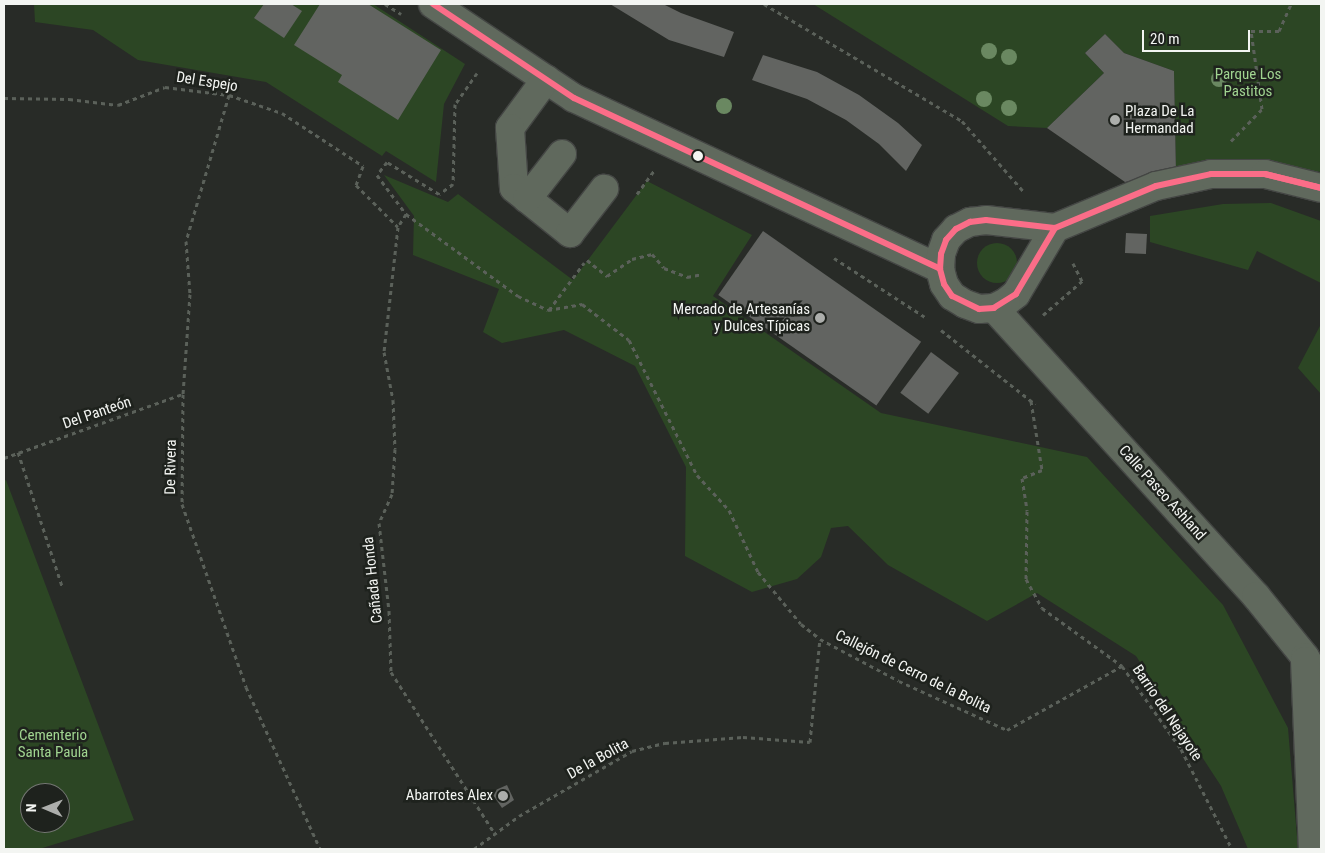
<!DOCTYPE html>
<html>
<head>
<meta charset="utf-8">
<style>
	body { margin:0 }
	#map { position:relative; width:1325px; height:853px; overflow:hidden; background:#282b27; font-family:"Roboto Condensed",sans-serif }
	div>[style] { position:absolute }
	[style*='--x'] { left:calc(var(--x)*1px); top:calc(var(--y)*1px); width:calc(var(--w)*1px); rotate:calc(var(--a)*1deg) }
	.green>* { inset:0; background:#2c4624 }
	.round { border-radius:50% }
	.building>* { inset:0; background:#626461; transform-origin:0 0 }
	.path>* { height:3px; margin-top:-1.5px; transform-origin:0; background:repeating-linear-gradient(90deg,#5b615a 0 4px,transparent 0 8px) }
	.roads { filter:drop-shadow(1px 0 #444644) drop-shadow(-1px 0 #444644) drop-shadow(0 1px #444644) drop-shadow(0 -1px #444644) }
	.minor>* { height:28px; margin:-14px; padding:0 14px; transform-origin:14px; border-radius:14px; background:#60695d }
	.bus-1>* { height:6px; margin:-3px; padding:0 3px; transform-origin:3px; border-radius:3px; background:#fb6d88 }
	.trees>* { width:16px; height:16px; margin:-8px; border-radius:50%; background:#6a8861 }
	.dots>* { width:14px; height:14px; translate:-50% -50%; box-sizing:border-box; border:2px solid #1e221d; border-radius:50% }
	span { translate:-50% -50%; white-space:nowrap; text-align:center; line-height:1.15; -webkit-text-stroke:5px #1e221d; paint-order:stroke }
	.park-label { font-size:15px; color:#a0d490 }
	.street-label { font-size:15px; color:#f3f5f2 }
	.poi-label { font-size:15px; color:#f3f5f2 }
	.left { translate:0 -50%; text-align:left }
	.right { translate:-100% -50%; text-align:right }
	.frame { position:absolute; inset:0; border:5px solid #f3f5f2; pointer-events:none }
	.north { position:absolute; left:20px; top:783px; width:50px; height:50px; box-sizing:border-box; background:#1e221d; border:1px solid #737672; border-radius:50%; rotate:271deg; font-size:14px; font-weight:700; line-height:20px; text-align:center; color:#f3f5f2 }
	.north::after { content:''; display:block; margin:auto; width:18px; height:22px; background:#acaeab; clip-path:polygon(50% 0,100% 100%,50% 72%,0 100%) }
	.scale { position:absolute; left:1142px; top:30px; width:108px; height:22px; box-sizing:border-box; border:2px solid #f3f5f2; border-top:0; padding-left:6px; font-size:15px; line-height:18px; white-space:nowrap; color:#f3f5f2; -webkit-text-stroke:4px #1e221d; paint-order:stroke }
</style>
</head>
<body>
<div id="map">
	<div class="green">
		<i style="clip-path:polygon(34px 4px,373px 4px,465px 64px,444px 104px,436px 182px,386px 151px,382px 156px,266px 82px,138px 60px,93px 30px,35px 22px)"></i>
		<i style="clip-path:polygon(813px 4px,1321px 4px,1321px 172px,1265px 165px,1176px 173px,1174px 71px,1124px 53px,1105px 34px,1085px 53px,1104px 73px,1047px 128px,1008px 126px)"></i>
		<i style="clip-path:polygon(384px 175px,448px 202px,458px 194px,573px 280px,647px 181px,752px 235px,713px 296px,881px 413px,1087px 457px,1223px 605px,1288px 728px,1298px 849px,1248px 849px,1221px 786px,1136px 656px,1037px 593px,987px 621px,888px 565px,848px 526px,831px 528px,821px 557px,797px 579px,752px 592px,685px 556px,686px 467px,635px 366px,564px 330px,502px 343px,483px 332px,499px 289px,413px 255px,414px 216px)"></i>
		<i style="clip-path:polygon(1271px 203px,1321px 221px,1321px 283px,1257px 251px,1248px 270px,1150px 242px,1150px 216px,1223px 204px)"></i>
		<i class="round" style="left:977px;top:243px;width:40px;height:40px"></i>
		<i style="clip-path:polygon(1321px 324px,1321px 394px,1298px 368px)"></i>
		<i style="clip-path:polygon(evenodd,6px 480px,134px 820px,39px 849px,4px 849px,4px 481px,6px 480px,30px 793px,60px 793px,60px 823px,30px 823px,30px 793px)"></i>
	</div>
	<div class="building">
		<i style="clip-path:polygon(264px 4px,291px 4px,302px 11px,284px 38px,254px 18px)"></i>
		<i style="clip-path:polygon(320px 4px,368px 4px,441px 50px,398px 120px,338px 82px,342px 75px,294px 45px)"></i>
		<i style="clip-path:polygon(610px 4px,663px 4px,681px 13px,734px 32px,724px 57px,669px 40px)"></i>
		<i style="clip-path:polygon(1105px 34px,1124px 53px,1174px 71px,1176px 173px,1125px 182px,1047px 128px,1104px 73px,1085px 53px)"></i>
		<i style="clip-path:polygon(763px 55px,817px 72px,859px 95px,898px 123px,922px 145px,906px 171px,879px 144px,846px 120px,807px 99px,752px 80px)"></i>
		<i style="left:763px;top:231px;width:193px;height:78px;rotate:35deg"></i>
		<i style="left:1126px;top:233px;width:21px;height:20px;rotate:3deg"></i>
		<i style="left:931px;top:352px;width:35px;height:51px;rotate:37deg"></i>
		<i style="clip-path:polygon(507px 785px,514px 800px,502px 808px,491px 792px)"></i>
	</div>
	<div class="path">
		<i style="--x:385;--y:4;--w:19;--a:32"></i>
		<i style="--x:764;--y:4;--w:230;--a:30.6"></i>
		<i style="--x:962;--y:121;--w:93;--a:48.9"></i>
		<i style="--x:477;--y:73;--w:38;--a:125"></i>
		<i style="--x:455;--y:104;--w:80;--a:91.4"></i>
		<i style="--x:453;--y:184;--w:17;--a:144"></i>
		<i style="--x:439;--y:194;--w:61;--a:-148.4"></i>
		<i style="--x:387;--y:162;--w:16;--a:128"></i>
		<i style="--x:377;--y:175;--w:49;--a:53.4"></i>
		<i style="--x:406;--y:214;--w:139;--a:36.2"></i>
		<i style="--x:518;--y:296;--w:33;--a:25"></i>
		<i style="--x:548;--y:310;--w:35;--a:-10"></i>
		<i style="--x:582;--y:304;--w:59;--a:37.5"></i>
		<i style="--x:629;--y:340;--w:151;--a:63.3"></i>
		<i style="--x:697;--y:475;--w:47;--a:47.6"></i>
		<i style="--x:729;--y:510;--w:68;--a:64.9"></i>
		<i style="--x:758;--y:572;--w:67;--a:50.4"></i>
		<i style="--x:801;--y:624;--w:24;--a:38"></i>
		<i style="--x:820;--y:639;--w:89;--a:28"></i>
		<i style="--x:899;--y:681;--w:119;--a:24.4"></i>
		<i style="--x:1007;--y:730;--w:132;--a:-29.1"></i>
		<i style="--x:229;--y:95;--w:152;--a:106.4"></i>
		<i style="--x:186;--y:241;--w:53;--a:85.7"></i>
		<i style="--x:190;--y:294;--w:100;--a:94"></i>
		<i style="--x:183;--y:394;--w:110;--a:90.5"></i>
		<i style="--x:182;--y:504;--w:194;--a:70.7"></i>
		<i style="--x:246;--y:687;--w:178;--a:65.4"></i>
		<i style="--x:4;--y:98;--w:65;--a:0.9"></i>
		<i style="--x:69;--y:99;--w:49;--a:7"></i>
		<i style="--x:118;--y:105;--w:50;--a:-21"></i>
		<i style="--x:165;--y:87;--w:64;--a:7.1"></i>
		<i style="--x:229;--y:95;--w:56;--a:18.8"></i>
		<i style="--x:282;--y:113;--w:97;--a:33.2"></i>
		<i style="--x:363;--y:166;--w:20;--a:110"></i>
		<i style="--x:356;--y:185;--w:59;--a:45"></i>
		<i style="--x:1231;--y:141;--w:45;--a:-45.9"></i>
		<i style="--x:1262;--y:109;--w:79;--a:-98"></i>
		<i style="--x:1251;--y:31;--w:28;--a:0"></i>
		<i style="--x:1279;--y:31;--w:30;--a:-66"></i>
		<i style="--x:637;--y:194;--w:29;--a:-54"></i>
		<i style="--x:406;--y:214;--w:15;--a:122"></i>
		<i style="--x:398;--y:227;--w:126;--a:96.4"></i>
		<i style="--x:384;--y:352;--w:49;--a:79.4"></i>
		<i style="--x:393;--y:400;--w:49;--a:87.7"></i>
		<i style="--x:395;--y:449;--w:45;--a:93.8"></i>
		<i style="--x:392;--y:494;--w:32;--a:114"></i>
		<i style="--x:379;--y:523;--w:89;--a:83.5"></i>
		<i style="--x:389;--y:611;--w:61;--a:88.1"></i>
		<i style="--x:391;--y:672;--w:193;--a:57.3"></i>
		<i style="--x:834;--y:258;--w:108;--a:33"></i>
		<i style="--x:587;--y:260;--w:26;--a:39"></i>
		<i style="--x:607;--y:276;--w:30;--a:-34"></i>
		<i style="--x:632;--y:259;--w:21;--a:-14"></i>
		<i style="--x:652;--y:254;--w:18;--a:49"></i>
		<i style="--x:664;--y:268;--w:25;--a:21"></i>
		<i style="--x:687;--y:277;--w:16;--a:-11"></i>
		<i style="--x:549;--y:310;--w:59;--a:-53.3"></i>
		<i style="--x:1043;--y:315;--w:52;--a:-41.1"></i>
		<i style="--x:1082;--y:281;--w:20;--a:-117"></i>
		<i style="--x:941;--y:330;--w:120;--a:38.2"></i>
		<i style="--x:1031;--y:401;--w:70;--a:80.9"></i>
		<i style="--x:1042;--y:470;--w:22;--a:158"></i>
		<i style="--x:1022;--y:478;--w:33;--a:81"></i>
		<i style="--x:1027;--y:511;--w:68;--a:90.8"></i>
		<i style="--x:1026;--y:579;--w:33;--a:61"></i>
		<i style="--x:1042;--y:608;--w:99;--a:35.9"></i>
		<i style="--x:1122;--y:666;--w:102;--a:54.6"></i>
		<i style="--x:1181;--y:749;--w:112;--a:63"></i>
		<i style="--x:18;--y:452;--w:141;--a:71.8"></i>
		<i style="--x:4;--y:458;--w:190;--a:-19.7"></i>
		<i style="--x:474;--y:849;--w:56;--a:-36.3"></i>
		<i style="--x:519;--y:816;--w:130;--a:-29.9"></i>
		<i style="--x:632;--y:751;--w:34;--a:-14"></i>
		<i style="--x:665;--y:743;--w:78;--a:-4.4"></i>
		<i style="--x:743;--y:737;--w:67;--a:4.3"></i>
		<i style="--x:810;--y:742;--w:103;--a:-84.5"></i>
	</div>
	<div class="roads">
		<div class="minor">
			<i style="--x:433;--y:4;--w:169;--a:33.7"></i>
			<i style="--x:574;--y:98;--w:404;--a:25"></i>
			<i style="--x:546;--y:79;--w:61;--a:126.3"></i>
			<i style="--x:510;--y:128;--w:60;--a:86.2"></i>
			<i style="--x:514;--y:188;--w:72;--a:38.8"></i>
			<i style="--x:570;--y:233;--w:56;--a:-52.3"></i>
			<i style="--x:527;--y:199;--w:57;--a:-52.1"></i>
			<i style="--x:1055;--y:228;--w:77;--a:120.6"></i>
			<i style="--x:1016;--y:294;--w:13;--a:141"></i>
			<i style="--x:1006;--y:302;--w:13;--a:153"></i>
			<i style="--x:994;--y:308;--w:15;--a:176"></i>
			<i style="--x:979;--y:309;--w:15;--a:-160"></i>
			<i style="--x:965;--y:304;--w:15;--a:-148"></i>
			<i style="--x:952;--y:296;--w:14;--a:-124"></i>
			<i style="--x:944;--y:284;--w:16;--a:-105"></i>
			<i style="--x:940;--y:269;--w:15;--a:-86"></i>
			<i style="--x:941;--y:254;--w:15;--a:-70"></i>
			<i style="--x:946;--y:240;--w:15;--a:-48"></i>
			<i style="--x:956;--y:229;--w:16;--a:-27"></i>
			<i style="--x:970;--y:222;--w:16;--a:-7"></i>
			<i style="--x:986;--y:220;--w:69;--a:6.6"></i>
			<i style="--x:1055;--y:228;--w:109;--a:-22.6"></i>
			<i style="--x:1156;--y:186;--w:56;--a:-12.3"></i>
			<i style="--x:1211;--y:174;--w:54;--a:0"></i>
			<i style="--x:1265;--y:174;--w:58;--a:14"></i>
			<i style="--x:994;--y:308;--w:389;--a:47.7"></i>
			<i style="--x:1256;--y:596;--w:78;--a:51.2"></i>
			<i style="--x:1305;--y:657;--w:32;--a:60"></i>
			<i style="--x:1305;--y:661;--w:188;--a:87.6"></i>
		</div>
	</div>
	<div class="bus-1">
		<i style="--x:433;--y:4;--w:169;--a:33.7"></i>
		<i style="--x:574;--y:98;--w:404;--a:25"></i>
		<i style="--x:1265;--y:174;--w:50;--a:13.8"></i>
		<i style="--x:1314;--y:186;--w:7;--a:16"></i>
		<i style="--x:1321;--y:188;--w:58;--a:-166"></i>
		<i style="--x:986;--y:220;--w:69;--a:6.6"></i>
		<i style="--x:1055;--y:228;--w:77;--a:120.6"></i>
		<i style="--x:1016;--y:294;--w:26;--a:148"></i>
		<i style="--x:994;--y:308;--w:15;--a:176"></i>
		<i style="--x:979;--y:309;--w:30;--a:-154"></i>
		<i style="--x:952;--y:296;--w:14;--a:-124"></i>
		<i style="--x:944;--y:284;--w:16;--a:-105"></i>
		<i style="--x:940;--y:269;--w:15;--a:-86"></i>
		<i style="--x:941;--y:254;--w:15;--a:-70"></i>
		<i style="--x:946;--y:240;--w:15;--a:-48"></i>
		<i style="--x:956;--y:229;--w:16;--a:-27"></i>
		<i style="--x:970;--y:222;--w:16;--a:-7"></i>
		<i style="--x:1055;--y:228;--w:109;--a:-22.6"></i>
		<i style="--x:1156;--y:186;--w:56;--a:-12.3"></i>
		<i style="--x:1211;--y:174;--w:54;--a:0"></i>
	</div>
	<div class="trees">
		<i style="left:989px;top:51px"></i>
		<i style="left:1009px;top:57px"></i>
		<i style="left:1219px;top:79px"></i>
		<i style="left:984px;top:99px"></i>
		<i style="left:724px;top:106px"></i>
		<i style="left:1009px;top:108px"></i>
	</div>
	<div class="dots">
		<i style="left:1115px;top:120px;background:#acaeab"></i>
		<i style="left:698px;top:156px;background:#f3f5f2"></i>
		<i style="left:820px;top:318px;background:#acaeab"></i>
		<i style="left:503px;top:796px;background:#acaeab"></i>
	</div>
	<div class="park-label">
		<span style="left:1248px;top:83px">Parque Los<br>Pastitos</span>
		<span style="left:53px;top:744px">Cementerio<br>Santa Paula</span>
	</div>
	<div class="street-label">
		<span style="left:207px;top:82px;rotate:9deg">Del Espejo</span>
		<span style="left:97px;top:413px;rotate:-19deg">Del Panteón</span>
		<span style="left:171px;top:467px;rotate:-89deg">De Rivera</span>
		<span style="left:1162px;top:493px;rotate:48deg">Calle Paseo Ashland</span>
		<span style="left:373px;top:580px;rotate:-96deg">Cañada Honda</span>
		<span style="left:913px;top:672px;rotate:26deg">Callejón de Cerro de la Bolita</span>
		<span style="left:1167px;top:713px;rotate:56deg">Barrio del Nejayote</span>
		<span style="left:598px;top:759px;rotate:-29deg">De la Bolita</span>
	</div>
	<div class="poi-label">
		<span class="left" style="left:1125px;top:120px">Plaza De La<br>Hermandad</span>
		<span class="right" style="left:810px;top:318px">Mercado de Artesanías<br>y Dulces Típicas</span>
		<span class="right" style="left:493px;top:796px">Abarrotes Alex</span>
	</div>
	<div class="frame"></div>
	<div class="north">N</div>
	<div class="scale">20 m</div>
</div>
</body>
</html>
